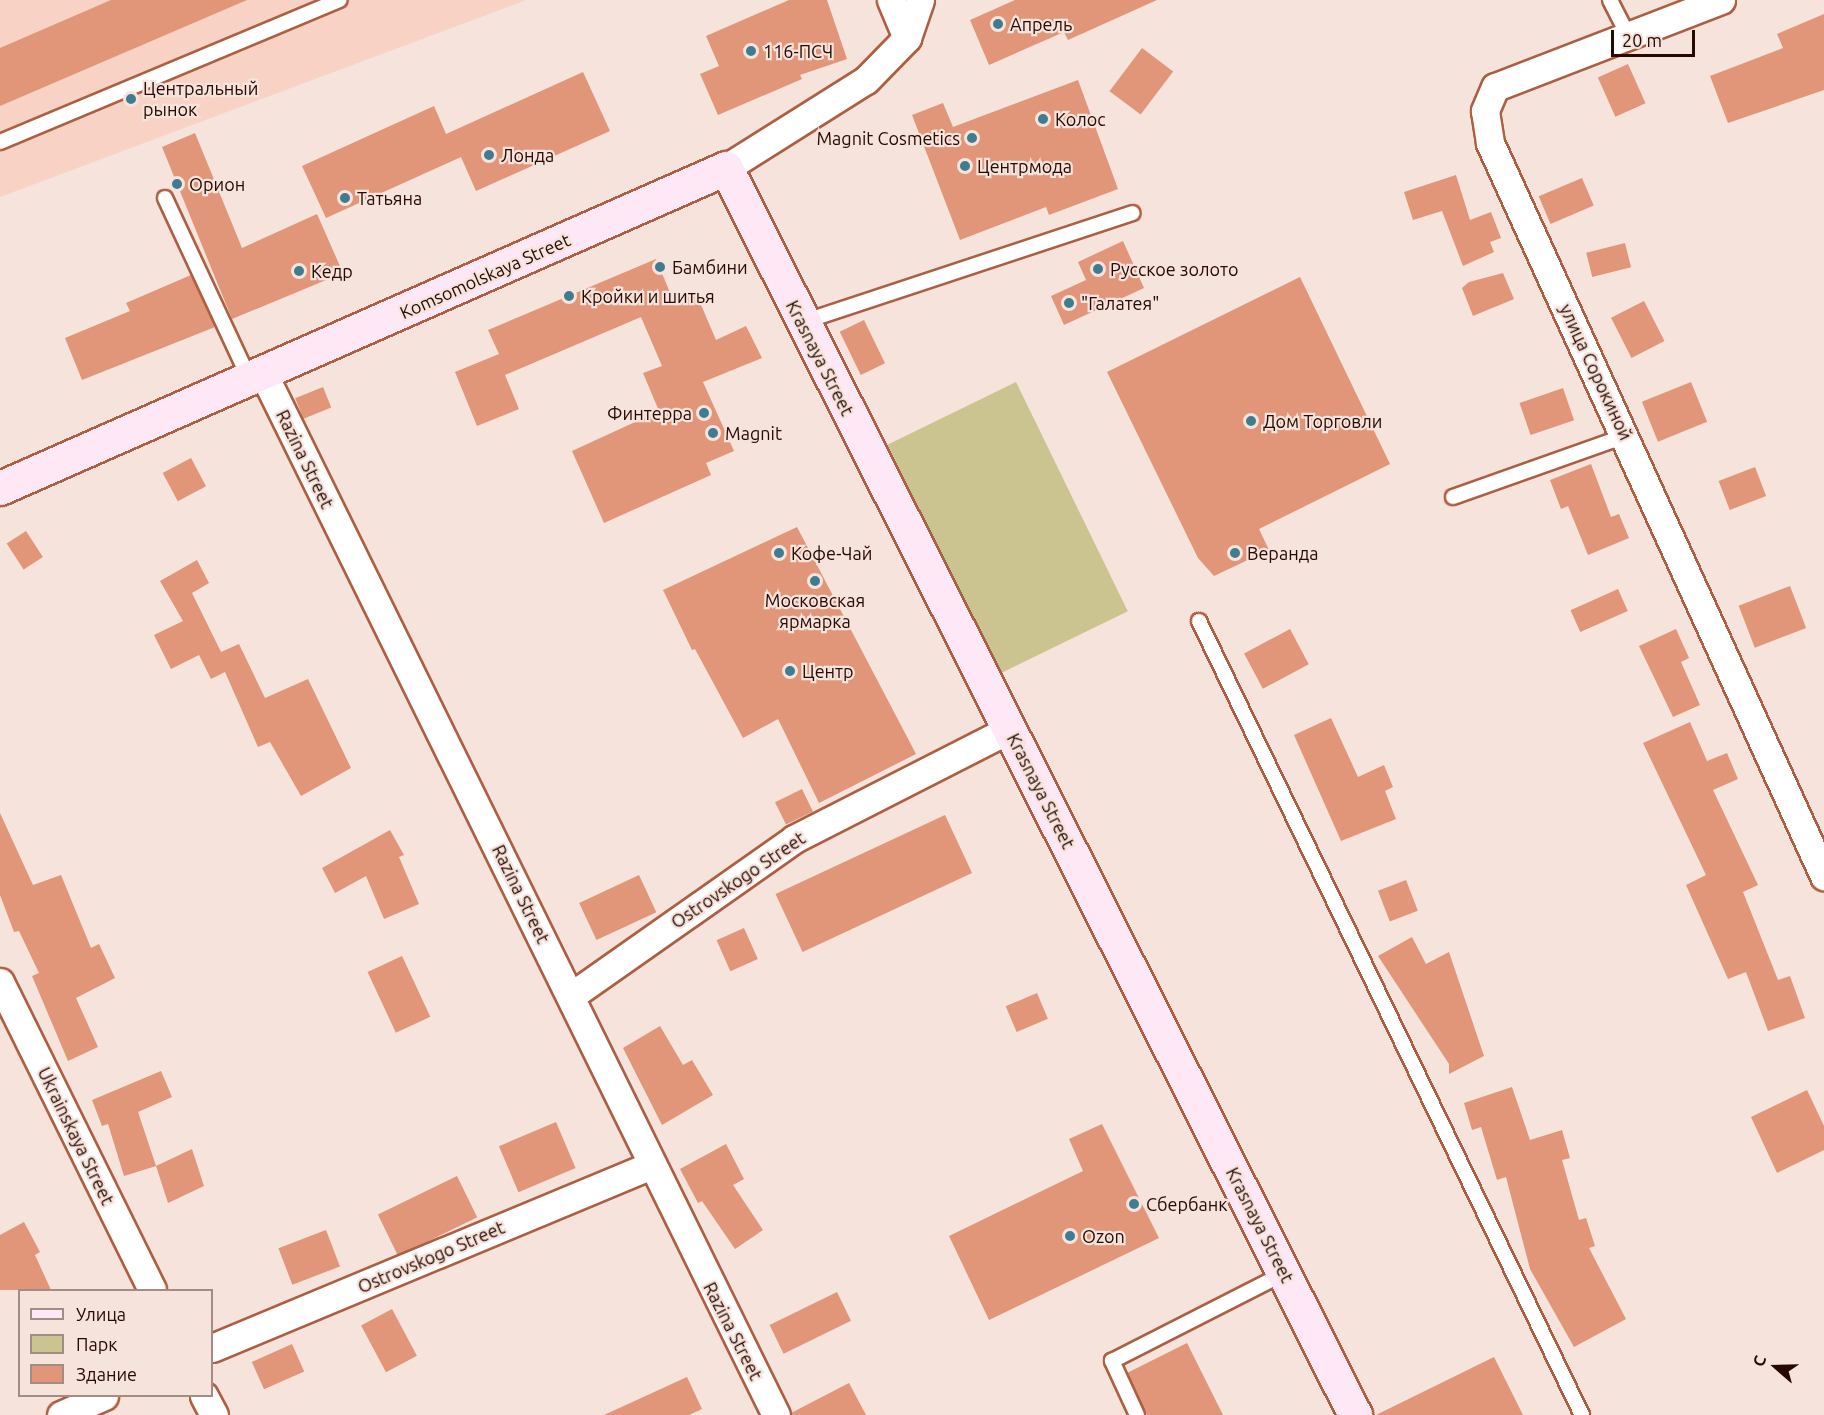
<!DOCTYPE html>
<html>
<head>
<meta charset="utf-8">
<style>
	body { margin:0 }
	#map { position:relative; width:1824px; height:1415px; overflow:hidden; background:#f5e3dc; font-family:Ubuntu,sans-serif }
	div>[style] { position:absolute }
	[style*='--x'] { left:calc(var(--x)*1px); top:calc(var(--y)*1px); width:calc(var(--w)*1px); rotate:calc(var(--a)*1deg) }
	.built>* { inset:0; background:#f8d2c4 }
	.green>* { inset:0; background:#cbc490; transform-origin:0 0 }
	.building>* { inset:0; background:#e19579; transform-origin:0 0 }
	.roads { filter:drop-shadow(2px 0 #ac5f43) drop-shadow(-2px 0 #ac5f43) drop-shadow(0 2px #ac5f43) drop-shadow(0 -2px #ac5f43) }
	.lane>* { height:14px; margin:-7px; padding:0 7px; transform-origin:7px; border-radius:7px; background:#fff }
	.street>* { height:27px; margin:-13.5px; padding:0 13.5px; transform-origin:13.5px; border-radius:13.5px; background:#fff }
	.secondary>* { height:33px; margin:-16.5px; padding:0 16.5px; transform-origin:16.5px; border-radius:16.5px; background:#fee8f6 }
	.dots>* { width:16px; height:16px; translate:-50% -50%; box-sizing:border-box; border:3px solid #f5e3dc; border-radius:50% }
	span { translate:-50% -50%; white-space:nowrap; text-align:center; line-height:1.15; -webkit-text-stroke:4.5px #f5e3dc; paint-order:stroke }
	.poi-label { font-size:18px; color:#260901 }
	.left { translate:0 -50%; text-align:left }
	.right { translate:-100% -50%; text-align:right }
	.street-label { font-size:18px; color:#260901 }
	.legend { position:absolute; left:18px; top:1289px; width:195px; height:108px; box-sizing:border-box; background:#f5e3dc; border:2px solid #a28c84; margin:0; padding:8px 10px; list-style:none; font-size:18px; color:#260901 }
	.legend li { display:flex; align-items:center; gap:12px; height:30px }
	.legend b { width:30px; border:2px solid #a28c84 }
	.north { position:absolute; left:1746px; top:1337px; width:60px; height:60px; -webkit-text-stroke:4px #f5e3dc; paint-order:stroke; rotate:290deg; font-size:16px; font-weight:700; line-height:24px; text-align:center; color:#260901 }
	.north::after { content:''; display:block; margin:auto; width:21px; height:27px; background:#260901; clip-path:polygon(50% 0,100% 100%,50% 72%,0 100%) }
	.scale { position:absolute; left:1611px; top:30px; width:84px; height:27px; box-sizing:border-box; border:3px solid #260901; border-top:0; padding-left:8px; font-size:18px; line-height:21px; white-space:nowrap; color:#260901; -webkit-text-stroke:4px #f5e3dc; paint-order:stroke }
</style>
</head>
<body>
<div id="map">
	<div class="built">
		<i style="clip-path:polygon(0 0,526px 0,0 197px)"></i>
	</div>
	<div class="green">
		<i style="left:1016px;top:382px;width:255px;height:143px;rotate:64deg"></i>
	</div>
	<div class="building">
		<i style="clip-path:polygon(111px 0,247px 0,0 106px,0 48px)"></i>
		<i style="clip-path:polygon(789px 0,827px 0,847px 59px,800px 75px,802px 79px,718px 115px,700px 74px,719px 66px,706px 36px)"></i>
		<i style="clip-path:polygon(1015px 0,1157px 0,1068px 40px,1064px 32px,989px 65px,970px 20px)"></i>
		<i style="clip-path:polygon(1824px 14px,1824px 90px,1728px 123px,1710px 76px,1783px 48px,1777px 34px)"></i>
		<i style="left:1142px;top:48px;width:39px;height:54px;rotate:37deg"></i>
		<i style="left:1628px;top:64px;width:43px;height:33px;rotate:66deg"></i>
		<i style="clip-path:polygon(583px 72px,610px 131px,476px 191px,461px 157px,326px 218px,302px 166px,434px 106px,446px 134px)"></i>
		<i style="clip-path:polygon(1078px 80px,1118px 189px,1049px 215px,1046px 207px,960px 240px,912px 115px,943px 103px,953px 127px)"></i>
		<i style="clip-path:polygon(195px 133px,242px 248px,317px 214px,343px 273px,232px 319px,162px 147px)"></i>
		<i style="clip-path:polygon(1456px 175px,1470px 220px,1491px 212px,1501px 238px,1490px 242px,1494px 252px,1463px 266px,1442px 211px,1413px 220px,1404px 192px)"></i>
		<i style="left:1582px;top:178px;width:30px;height:47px;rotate:67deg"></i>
		<i style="clip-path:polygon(1123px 241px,1144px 288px,1064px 325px,1051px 296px,1086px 280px,1078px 262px)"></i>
		<i style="left:1625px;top:243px;width:25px;height:40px;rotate:76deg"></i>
		<i style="clip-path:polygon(656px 259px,674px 302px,696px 293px,716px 340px,746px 326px,762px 358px,703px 382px,734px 451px,706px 463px,711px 475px,604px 523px,572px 451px,659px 411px,643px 373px,662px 366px,641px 317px,505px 375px,519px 409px,477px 426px,455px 372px,499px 354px,488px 330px)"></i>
		<i style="clip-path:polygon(1503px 273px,1514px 299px,1473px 316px,1462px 288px,1469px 282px)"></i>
		<i style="clip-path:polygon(191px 275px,215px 327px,82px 380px,65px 338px,130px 311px,126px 303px)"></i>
		<i style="clip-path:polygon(1300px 277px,1390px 464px,1259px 529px,1269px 550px,1214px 576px,1198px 558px,1107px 372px)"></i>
		<i style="left:1644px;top:301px;width:45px;height:37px;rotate:63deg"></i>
		<i style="left:864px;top:320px;width:48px;height:27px;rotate:64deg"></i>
		<i style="left:1691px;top:382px;width:43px;height:53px;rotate:68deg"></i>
		<i style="left:323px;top:387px;width:22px;height:30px;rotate:68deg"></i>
		<i style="left:1563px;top:388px;width:34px;height:46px;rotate:71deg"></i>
		<i style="left:191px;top:458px;width:32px;height:32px;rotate:62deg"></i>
		<i style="clip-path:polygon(1591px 464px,1611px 517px,1619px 514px,1629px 538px,1588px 555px,1568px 506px,1561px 509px,1550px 480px)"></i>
		<i style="left:1755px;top:467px;width:31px;height:39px;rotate:69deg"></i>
		<i style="clip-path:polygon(797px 527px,916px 754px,819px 803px,778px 719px,743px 738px,695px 649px,692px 650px,663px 590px)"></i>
		<i style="left:26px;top:531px;width:31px;height:23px;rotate:57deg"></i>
		<i style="clip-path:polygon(197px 560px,209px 583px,192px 593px,221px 652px,239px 644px,265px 698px,308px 679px,351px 768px,301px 796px,270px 742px,258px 747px,225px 672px,211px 679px,199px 655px,171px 669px,154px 635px,183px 621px,160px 581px)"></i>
		<i style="left:1790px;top:586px;width:45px;height:55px;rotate:69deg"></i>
		<i style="left:1618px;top:589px;width:24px;height:52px;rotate:66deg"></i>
		<i style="left:1290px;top:629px;width:40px;height:52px;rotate:62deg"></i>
		<i style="clip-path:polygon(1676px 629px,1689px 658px,1681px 662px,1700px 705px,1673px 717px,1639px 646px)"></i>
		<i style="clip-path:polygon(1331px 718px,1358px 777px,1384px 765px,1393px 787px,1385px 791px,1396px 819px,1341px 841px,1294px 735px)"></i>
		<i style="clip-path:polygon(1690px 722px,1707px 761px,1727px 753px,1738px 779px,1713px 790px,1758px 885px,1743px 892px,1778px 980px,1790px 976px,1805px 1018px,1768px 1031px,1746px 972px,1728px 979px,1686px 885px,1706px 875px,1643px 743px)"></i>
		<i style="left:802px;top:789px;width:25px;height:30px;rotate:64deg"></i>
		<i style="clip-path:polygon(0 813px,33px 885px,61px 875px,91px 948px,99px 944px,115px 978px,76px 998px,98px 1047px,68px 1061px,32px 976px,39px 973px,19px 931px,14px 932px,0 895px)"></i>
		<i style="left:945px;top:815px;width:64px;height:187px;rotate:65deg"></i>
		<i style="clip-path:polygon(390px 830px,404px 855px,399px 857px,419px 904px,384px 919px,366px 876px,335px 893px,322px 868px)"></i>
		<i style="left:639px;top:875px;width:41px;height:66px;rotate:65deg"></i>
		<i style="left:1406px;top:880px;width:33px;height:30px;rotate:69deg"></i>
		<i style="left:744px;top:928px;width:34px;height:30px;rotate:66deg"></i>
		<i style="clip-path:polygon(1412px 937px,1426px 964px,1449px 952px,1484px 1056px,1449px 1074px,1449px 1064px,1378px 956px)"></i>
		<i style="left:402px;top:956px;width:67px;height:38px;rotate:65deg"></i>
		<i style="left:1037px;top:993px;width:28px;height:34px;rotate:67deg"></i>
		<i style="clip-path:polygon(660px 1026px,683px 1065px,692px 1060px,713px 1095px,662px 1125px,623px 1048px)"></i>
		<i style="clip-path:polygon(161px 1071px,172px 1097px,138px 1112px,156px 1166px,124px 1176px,108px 1124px,102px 1126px,92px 1100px)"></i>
		<i style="clip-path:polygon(1512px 1087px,1530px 1140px,1562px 1130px,1570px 1158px,1562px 1160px,1579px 1220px,1586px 1218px,1595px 1246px,1589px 1248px,1626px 1319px,1574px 1347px,1530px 1269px,1506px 1177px,1497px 1180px,1481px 1127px,1472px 1130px,1464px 1103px)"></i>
		<i style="clip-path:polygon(1807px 1090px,1824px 1126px,1824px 1150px,1777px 1173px,1751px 1117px)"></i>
		<i style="left:556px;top:1122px;width:50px;height:62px;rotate:67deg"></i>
		<i style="clip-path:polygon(1102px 1124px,1159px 1238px,989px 1320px,949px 1236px,1083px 1171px,1069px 1139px)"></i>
		<i style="clip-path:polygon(726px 1144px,744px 1179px,733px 1185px,763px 1230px,735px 1249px,702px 1201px,698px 1203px,680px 1169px)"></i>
		<i style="clip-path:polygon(192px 1149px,204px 1186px,168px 1203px,156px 1166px)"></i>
		<i style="left:457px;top:1176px;width:46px;height:88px;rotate:64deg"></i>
		<i style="clip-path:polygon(24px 1222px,40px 1252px,35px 1255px,51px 1290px,0 1290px,0 1235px)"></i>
		<i style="left:326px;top:1230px;width:39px;height:51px;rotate:69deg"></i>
		<i style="left:837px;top:1292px;width:32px;height:75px;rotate:64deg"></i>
		<i style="left:392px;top:1309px;width:53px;height:35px;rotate:62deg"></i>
		<i style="clip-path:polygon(1187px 1343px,1223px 1415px,1147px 1415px,1127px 1373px)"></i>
		<i style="left:292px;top:1344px;width:30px;height:44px;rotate:66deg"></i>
		<i style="clip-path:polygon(1494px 1357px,1523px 1415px,1376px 1415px)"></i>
		<i style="clip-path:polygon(687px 1377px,702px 1409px,689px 1415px,604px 1415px)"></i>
		<i style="clip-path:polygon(849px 1383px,866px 1415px,792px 1415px,791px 1413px)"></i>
	</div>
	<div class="roads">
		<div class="lane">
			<i style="--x:1610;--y:0;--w:38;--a:63"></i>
			<i style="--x:0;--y:142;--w:368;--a:-22.7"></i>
			<i style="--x:165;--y:198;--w:199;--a:65"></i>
			<i style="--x:803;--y:322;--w:347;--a:-18.3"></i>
			<i style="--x:1453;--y:497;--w:182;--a:-19.5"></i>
			<i style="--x:1199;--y:621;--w:882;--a:64.25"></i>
			<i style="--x:1137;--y:1415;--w:60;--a:-114.8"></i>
			<i style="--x:1112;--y:1361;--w:194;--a:-27"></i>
		</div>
		<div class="street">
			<i style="--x:891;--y:0;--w:41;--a:67.2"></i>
			<i style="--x:1721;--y:0;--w:242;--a:158.9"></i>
			<i style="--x:1495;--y:87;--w:26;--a:113"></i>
			<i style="--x:1485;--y:111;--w:32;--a:81"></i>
			<i style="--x:1490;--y:143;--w:806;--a:65.5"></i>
			<i style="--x:726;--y:168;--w:165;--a:-32.2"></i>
			<i style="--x:866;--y:80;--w:59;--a:-45.7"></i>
			<i style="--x:907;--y:38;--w:40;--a:-71.1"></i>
			<i style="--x:264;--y:375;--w:1159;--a:63.79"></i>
			<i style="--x:0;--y:982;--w:343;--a:63.7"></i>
			<i style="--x:571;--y:996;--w:273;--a:-35.1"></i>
			<i style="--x:794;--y:839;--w:242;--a:-27"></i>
			<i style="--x:212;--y:1348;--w:474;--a:-22.6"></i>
			<i style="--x:204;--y:1396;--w:21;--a:62"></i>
			<i style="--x:61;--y:1415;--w:47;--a:-23.8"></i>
		</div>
		<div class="secondary">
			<i style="--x:0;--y:488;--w:793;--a:-23.79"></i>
			<i style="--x:726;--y:168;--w:1397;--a:63.23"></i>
		</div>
	</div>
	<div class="dots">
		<i style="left:998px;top:24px;background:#3e7d91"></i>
		<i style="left:751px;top:51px;background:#3e7d91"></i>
		<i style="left:131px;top:99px;background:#3e7d91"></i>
		<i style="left:1043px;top:119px;background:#3e7d91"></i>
		<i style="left:972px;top:138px;background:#3e7d91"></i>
		<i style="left:489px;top:155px;background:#3e7d91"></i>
		<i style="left:965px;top:166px;background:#3e7d91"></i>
		<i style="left:177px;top:184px;background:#3e7d91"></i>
		<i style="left:345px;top:198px;background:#3e7d91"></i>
		<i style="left:660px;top:267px;background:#3e7d91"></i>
		<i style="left:1098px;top:269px;background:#3e7d91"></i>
		<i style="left:299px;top:271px;background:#3e7d91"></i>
		<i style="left:569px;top:296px;background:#3e7d91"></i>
		<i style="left:1069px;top:303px;background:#3e7d91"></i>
		<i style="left:704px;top:413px;background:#3e7d91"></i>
		<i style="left:1251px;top:421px;background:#3e7d91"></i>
		<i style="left:713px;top:433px;background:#3e7d91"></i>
		<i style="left:779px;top:553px;background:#3e7d91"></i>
		<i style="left:1235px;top:553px;background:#3e7d91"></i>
		<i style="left:815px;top:581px;background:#3e7d91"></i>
		<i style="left:790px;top:671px;background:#3e7d91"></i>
		<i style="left:1134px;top:1204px;background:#3e7d91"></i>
		<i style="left:1070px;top:1236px;background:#3e7d91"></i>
	</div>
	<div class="poi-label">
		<span class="left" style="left:1010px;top:24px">Апрель</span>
		<span class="left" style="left:763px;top:51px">116-ПСЧ</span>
		<span class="left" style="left:143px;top:99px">Центральный<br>рынок</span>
		<span class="left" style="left:1055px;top:119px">Колос</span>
		<span class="right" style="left:960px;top:138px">Magnit Cosmetics</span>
		<span class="left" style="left:501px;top:155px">Лонда</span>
		<span class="left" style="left:977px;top:166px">Центрмода</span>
		<span class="left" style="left:189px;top:184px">Орион</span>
		<span class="left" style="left:357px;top:198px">Татьяна</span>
		<span class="left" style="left:672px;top:267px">Бамбини</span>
		<span class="left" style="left:1110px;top:269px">Русское золото</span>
		<span class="left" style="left:311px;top:271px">Кедр</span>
		<span class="left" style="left:581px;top:296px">Кройки и шитья</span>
		<span class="left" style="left:1081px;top:303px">"Галатея"</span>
		<span class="right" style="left:692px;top:413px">Финтерра</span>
		<span class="left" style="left:1263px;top:421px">Дом Торговли</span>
		<span class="left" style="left:725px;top:433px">Magnit</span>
		<span class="left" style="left:791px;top:553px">Кофе-Чай</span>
		<span class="left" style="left:1247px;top:553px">Веранда</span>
		<span style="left:815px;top:611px">Московская<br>ярмарка</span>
		<span class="left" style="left:802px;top:671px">Центр</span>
		<span class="left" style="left:1146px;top:1204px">Сбербанк</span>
		<span class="left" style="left:1082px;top:1236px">Ozon</span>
	</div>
	<div class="street-label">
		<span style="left:485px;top:276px;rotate:-24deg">Komsomolskaya Street</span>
		<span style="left:820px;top:358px;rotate:63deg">Krasnaya Street</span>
		<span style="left:1596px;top:372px;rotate:65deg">улица Сорокиной</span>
		<span style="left:305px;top:459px;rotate:64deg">Razina Street</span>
		<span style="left:1041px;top:791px;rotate:63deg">Krasnaya Street</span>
		<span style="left:738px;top:880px;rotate:-34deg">Ostrovskogo Street</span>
		<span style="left:521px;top:894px;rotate:64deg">Razina Street</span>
		<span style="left:76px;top:1136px;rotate:64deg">Ukrainskaya Street</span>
		<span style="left:1260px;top:1225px;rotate:63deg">Krasnaya Street</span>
		<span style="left:431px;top:1257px;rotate:-23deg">Ostrovskogo Street</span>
		<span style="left:733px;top:1331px;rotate:63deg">Razina Street</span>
	</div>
	<ul class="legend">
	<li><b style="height:8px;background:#fee8f6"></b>Улица</li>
	<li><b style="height:16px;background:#cbc490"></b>Парк</li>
	<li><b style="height:16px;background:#e19579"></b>Здание</li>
	</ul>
	<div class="north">С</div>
	<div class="scale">20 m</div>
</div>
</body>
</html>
